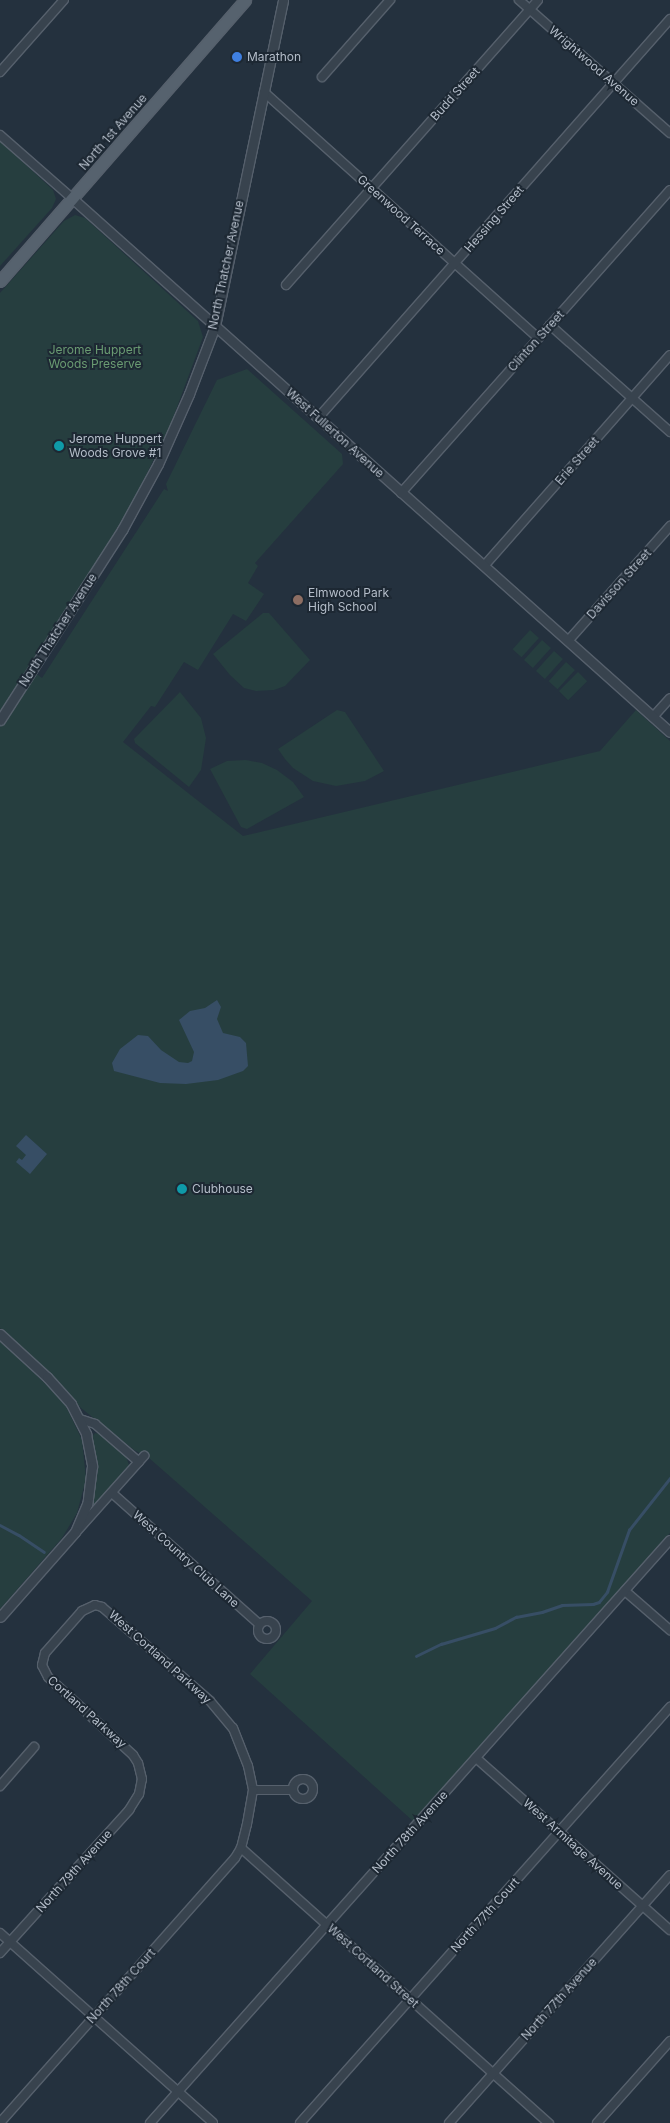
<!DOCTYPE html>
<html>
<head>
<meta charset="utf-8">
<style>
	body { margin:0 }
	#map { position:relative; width:670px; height:2123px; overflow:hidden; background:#24313e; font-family:Inter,sans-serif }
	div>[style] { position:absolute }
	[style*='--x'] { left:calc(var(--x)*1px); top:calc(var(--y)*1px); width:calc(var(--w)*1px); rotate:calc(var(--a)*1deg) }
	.green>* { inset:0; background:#263e3f; transform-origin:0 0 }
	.water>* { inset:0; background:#374e65 }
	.stream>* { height:2.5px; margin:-1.25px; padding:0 1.25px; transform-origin:1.25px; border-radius:1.25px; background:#374e65 }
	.roads { filter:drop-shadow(1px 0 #56606c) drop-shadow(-1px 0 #56606c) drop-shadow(0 1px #56606c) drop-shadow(0 -1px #56606c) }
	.minor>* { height:8px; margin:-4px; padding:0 4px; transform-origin:4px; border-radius:4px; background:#38434e }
	.minor>.ring { margin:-4px; padding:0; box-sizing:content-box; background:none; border:8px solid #38434e; border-radius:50% }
	.tertiary>* { height:9px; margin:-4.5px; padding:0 4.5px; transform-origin:4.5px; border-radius:4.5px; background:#38434e }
	.primary>* { height:11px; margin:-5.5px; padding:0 5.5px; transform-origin:5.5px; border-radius:5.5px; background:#56626e }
	.dots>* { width:14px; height:14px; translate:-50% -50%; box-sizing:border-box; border:2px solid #1d2833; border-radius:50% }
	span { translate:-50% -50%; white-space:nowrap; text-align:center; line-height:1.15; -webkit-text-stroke:4px #1d2833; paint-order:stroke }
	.poi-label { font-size:12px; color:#b4bdc9 }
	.left { translate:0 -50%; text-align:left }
	.street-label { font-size:12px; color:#b4bdc9 }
	.park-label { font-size:12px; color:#6a9b72 }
</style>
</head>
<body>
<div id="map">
	<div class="green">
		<i style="clip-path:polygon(0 141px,53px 190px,56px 199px,52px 208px,0 266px)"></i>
		<i style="clip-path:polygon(75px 215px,85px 218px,198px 321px,203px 337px,170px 426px,131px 506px,109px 544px,0 712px,0 293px,64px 221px)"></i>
		<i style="clip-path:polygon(247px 369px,342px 454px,343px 464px,255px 563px,258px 566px,248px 583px,264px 594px,246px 621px,233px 614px,198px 670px,184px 662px,155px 707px,151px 706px,123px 742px,243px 836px,600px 751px,636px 710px,670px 741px,670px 1533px,414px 1822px,250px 1674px,312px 1601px,149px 1458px,134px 1450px,81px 1408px,51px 1374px,0 1328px,0 727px,35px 673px,42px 678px,164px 489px,168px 491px,166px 484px,217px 380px)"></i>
		<i style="clip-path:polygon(263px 613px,269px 613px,310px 660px,285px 686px,274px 690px,256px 691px,244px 688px,230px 675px,213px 654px)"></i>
		<i style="left:530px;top:630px;width:12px;height:26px;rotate:42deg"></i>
		<i style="left:542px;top:640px;width:12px;height:27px;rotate:42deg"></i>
		<i style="left:554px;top:651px;width:12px;height:27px;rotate:42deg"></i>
		<i style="left:566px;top:662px;width:12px;height:26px;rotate:42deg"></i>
		<i style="left:578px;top:672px;width:13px;height:27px;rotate:45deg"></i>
		<i style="clip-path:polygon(180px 692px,201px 718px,206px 738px,201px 770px,189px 787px,135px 743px,134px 739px)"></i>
		<i style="clip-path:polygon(337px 710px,345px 712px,384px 771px,365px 781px,336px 786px,313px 781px,293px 768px,285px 759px,278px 749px)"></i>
		<i style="clip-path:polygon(246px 760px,262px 763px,277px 770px,293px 782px,304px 797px,247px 829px,241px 827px,210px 769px,227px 761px)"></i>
		<i style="clip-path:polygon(0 1340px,64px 1402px,82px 1440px,86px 1479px,77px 1513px,62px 1538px,0 1609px)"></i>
		<i style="clip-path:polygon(95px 1433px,101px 1434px,125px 1454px,129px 1465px,90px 1511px,96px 1473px,92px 1437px)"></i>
	</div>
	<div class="water">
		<i style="clip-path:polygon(217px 1000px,221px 1007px,217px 1019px,223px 1033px,240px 1037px,246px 1043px,248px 1066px,243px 1071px,218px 1080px,186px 1084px,160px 1083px,114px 1071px,112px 1063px,120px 1049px,138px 1035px,148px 1036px,161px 1050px,179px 1062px,188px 1063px,192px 1061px,194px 1052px,179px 1020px,190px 1011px,205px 1008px)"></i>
		<i style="clip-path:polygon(26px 1135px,47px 1154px,30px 1174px,16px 1162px,19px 1158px,22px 1160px,26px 1155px,16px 1146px)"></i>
	</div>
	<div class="stream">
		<i style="--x:0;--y:1525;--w:21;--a:28"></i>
		<i style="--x:19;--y:1535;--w:30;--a:34"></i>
		<i style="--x:416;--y:1656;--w:28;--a:-26"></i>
		<i style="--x:441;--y:1644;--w:56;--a:-16.5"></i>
		<i style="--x:495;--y:1628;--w:24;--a:-28"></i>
		<i style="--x:516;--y:1617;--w:26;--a:-11"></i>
		<i style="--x:542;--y:1612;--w:21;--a:-19"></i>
		<i style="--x:562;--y:1605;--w:31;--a:-2"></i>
		<i style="--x:593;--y:1604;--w:6;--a:-18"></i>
		<i style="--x:599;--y:1602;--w:13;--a:-51"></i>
		<i style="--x:607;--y:1592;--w:66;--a:-70.5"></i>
		<i style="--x:629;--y:1530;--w:66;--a:-51.7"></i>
	</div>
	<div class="roads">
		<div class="minor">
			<i style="--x:519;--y:0;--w:201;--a:41.4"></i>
			<i style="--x:0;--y:72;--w:96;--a:-48.4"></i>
			<i style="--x:322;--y:77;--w:103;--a:-48.6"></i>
			<i style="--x:264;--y:92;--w:368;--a:41.9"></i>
			<i style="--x:0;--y:135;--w:97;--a:41.2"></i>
			<i style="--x:286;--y:285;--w:380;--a:-48.5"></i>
			<i style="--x:550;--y:325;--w:161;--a:41.7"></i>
			<i style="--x:318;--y:418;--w:532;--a:-48.58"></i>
			<i style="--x:401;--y:493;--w:405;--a:-48.4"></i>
			<i style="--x:484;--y:566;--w:281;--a:-48.6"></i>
			<i style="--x:568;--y:641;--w:154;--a:-48.4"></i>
			<i style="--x:653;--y:717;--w:25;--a:-48"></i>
			<i style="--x:80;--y:1419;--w:16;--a:18"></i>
			<i style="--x:95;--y:1424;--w:58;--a:40.8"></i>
			<i style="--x:112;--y:1493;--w:197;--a:41.7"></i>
			<i style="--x:77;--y:1531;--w:101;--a:-48.2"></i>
			<i style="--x:625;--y:1591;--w:60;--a:40.9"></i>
			<i class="ring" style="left:258px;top:1621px;width:10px;height:10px"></i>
			<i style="--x:476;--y:1758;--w:259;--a:41.6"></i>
			<i class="ring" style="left:293px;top:1779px;width:12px;height:12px"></i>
			<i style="--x:0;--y:1786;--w:52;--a:-48.9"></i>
			<i style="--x:253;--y:1790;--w:40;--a:0"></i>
			<i style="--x:241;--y:1848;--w:413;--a:41.8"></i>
			<i style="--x:0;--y:1933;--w:285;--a:41.7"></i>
			<i style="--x:0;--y:1953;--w:193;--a:-47.9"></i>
			<i style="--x:129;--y:1810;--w:19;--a:-58"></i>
			<i style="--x:139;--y:1794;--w:15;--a:-79"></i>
			<i style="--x:142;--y:1779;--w:16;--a:-104"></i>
			<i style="--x:138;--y:1763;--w:9;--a:-122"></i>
			<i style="--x:133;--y:1755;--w:115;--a:-137.5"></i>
			<i style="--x:48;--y:1677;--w:13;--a:-117"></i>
			<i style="--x:42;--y:1665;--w:12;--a:-76"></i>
			<i style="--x:45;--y:1653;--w:56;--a:-48.6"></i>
			<i style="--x:82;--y:1611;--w:14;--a:-25"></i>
			<i style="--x:95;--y:1605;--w:7;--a:16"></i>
			<i style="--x:102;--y:1607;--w:143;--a:41"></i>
			<i style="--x:210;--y:1701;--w:35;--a:50"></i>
			<i style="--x:233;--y:1728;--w:41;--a:68.5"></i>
			<i style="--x:248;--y:1766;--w:25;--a:78"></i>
			<i style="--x:253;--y:1790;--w:35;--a:100"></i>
			<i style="--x:247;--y:1824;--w:25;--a:104"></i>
			<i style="--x:241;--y:1848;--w:12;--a:121"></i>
			<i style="--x:235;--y:1858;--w:354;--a:131.6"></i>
			<i style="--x:150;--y:2123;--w:781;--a:-48.27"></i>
			<i style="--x:300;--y:2123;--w:557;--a:-48.35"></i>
			<i style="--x:449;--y:2123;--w:332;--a:-48.3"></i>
			<i style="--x:597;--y:2123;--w:110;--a:-48.3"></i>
		</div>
		<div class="tertiary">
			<i style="--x:73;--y:199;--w:800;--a:41.76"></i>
			<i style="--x:0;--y:720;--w:226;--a:-57.3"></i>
			<i style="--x:122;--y:530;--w:75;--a:-61.4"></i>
			<i style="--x:158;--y:464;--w:77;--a:-66.1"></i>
			<i style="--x:189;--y:394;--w:73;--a:-69.1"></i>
			<i style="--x:215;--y:326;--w:333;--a:-78.2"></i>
			<i style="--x:0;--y:1334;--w:64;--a:42.5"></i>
			<i style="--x:47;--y:1377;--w:36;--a:48"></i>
			<i style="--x:71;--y:1404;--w:34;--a:63"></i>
			<i style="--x:86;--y:1434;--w:33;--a:79"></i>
			<i style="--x:92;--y:1466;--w:38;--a:97"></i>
			<i style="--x:87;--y:1504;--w:30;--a:113"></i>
			<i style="--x:75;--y:1532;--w:113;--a:131.4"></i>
		</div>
		<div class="primary">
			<i style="--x:0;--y:281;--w:373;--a:-48.9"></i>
		</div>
	</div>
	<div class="dots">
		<i style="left:237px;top:57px;background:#3f7fe0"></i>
		<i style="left:59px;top:446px;background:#0f9aa8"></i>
		<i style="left:298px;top:600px;background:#8d6e63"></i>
		<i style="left:182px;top:1189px;background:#0f9aa8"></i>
	</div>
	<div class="poi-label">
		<span class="left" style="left:247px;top:57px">Marathon</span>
		<span class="left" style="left:69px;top:446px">Jerome Huppert<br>Woods Grove #1</span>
		<span class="left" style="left:308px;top:600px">Elmwood Park<br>High School</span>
		<span class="left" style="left:192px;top:1189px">Clubhouse</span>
	</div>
	<div class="street-label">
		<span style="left:594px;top:66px;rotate:41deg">Wrightwood Avenue</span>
		<span style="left:455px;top:94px;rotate:-48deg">Budd Street</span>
		<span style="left:113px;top:132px;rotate:-49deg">North 1st Avenue</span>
		<span style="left:401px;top:215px;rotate:42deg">Greenwood Terrace</span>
		<span style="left:494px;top:219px;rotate:-49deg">Hessing Street</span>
		<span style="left:226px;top:265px;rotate:-78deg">North Thatcher Avenue</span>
		<span style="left:536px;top:341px;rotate:-48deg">Clinton Street</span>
		<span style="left:335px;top:433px;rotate:42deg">West Fullerton Avenue</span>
		<span style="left:577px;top:461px;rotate:-49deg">Erie Street</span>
		<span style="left:619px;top:584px;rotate:-48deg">Davisson Street</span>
		<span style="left:58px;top:630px;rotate:-57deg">North Thatcher Avenue</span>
		<span style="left:186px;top:1559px;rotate:42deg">West Country Club Lane</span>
		<span style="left:160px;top:1657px;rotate:42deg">West Cortland Parkway</span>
		<span style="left:87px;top:1712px;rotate:42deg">Cortland Parkway</span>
		<span style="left:410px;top:1832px;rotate:-48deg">North 78th Avenue</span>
		<span style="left:573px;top:1844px;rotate:42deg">West Armitage Avenue</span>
		<span style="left:74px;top:1871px;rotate:-48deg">North 79th Avenue</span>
		<span style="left:485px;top:1915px;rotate:-48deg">North 77th Court</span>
		<span style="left:373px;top:1966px;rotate:42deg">West Cortland Street</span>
		<span style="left:121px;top:1986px;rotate:-48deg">North 78th Court</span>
		<span style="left:559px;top:1999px;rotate:-48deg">North 77th Avenue</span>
	</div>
	<div class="park-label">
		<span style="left:95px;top:357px">Jerome Huppert<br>Woods Preserve</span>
	</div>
</div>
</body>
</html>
